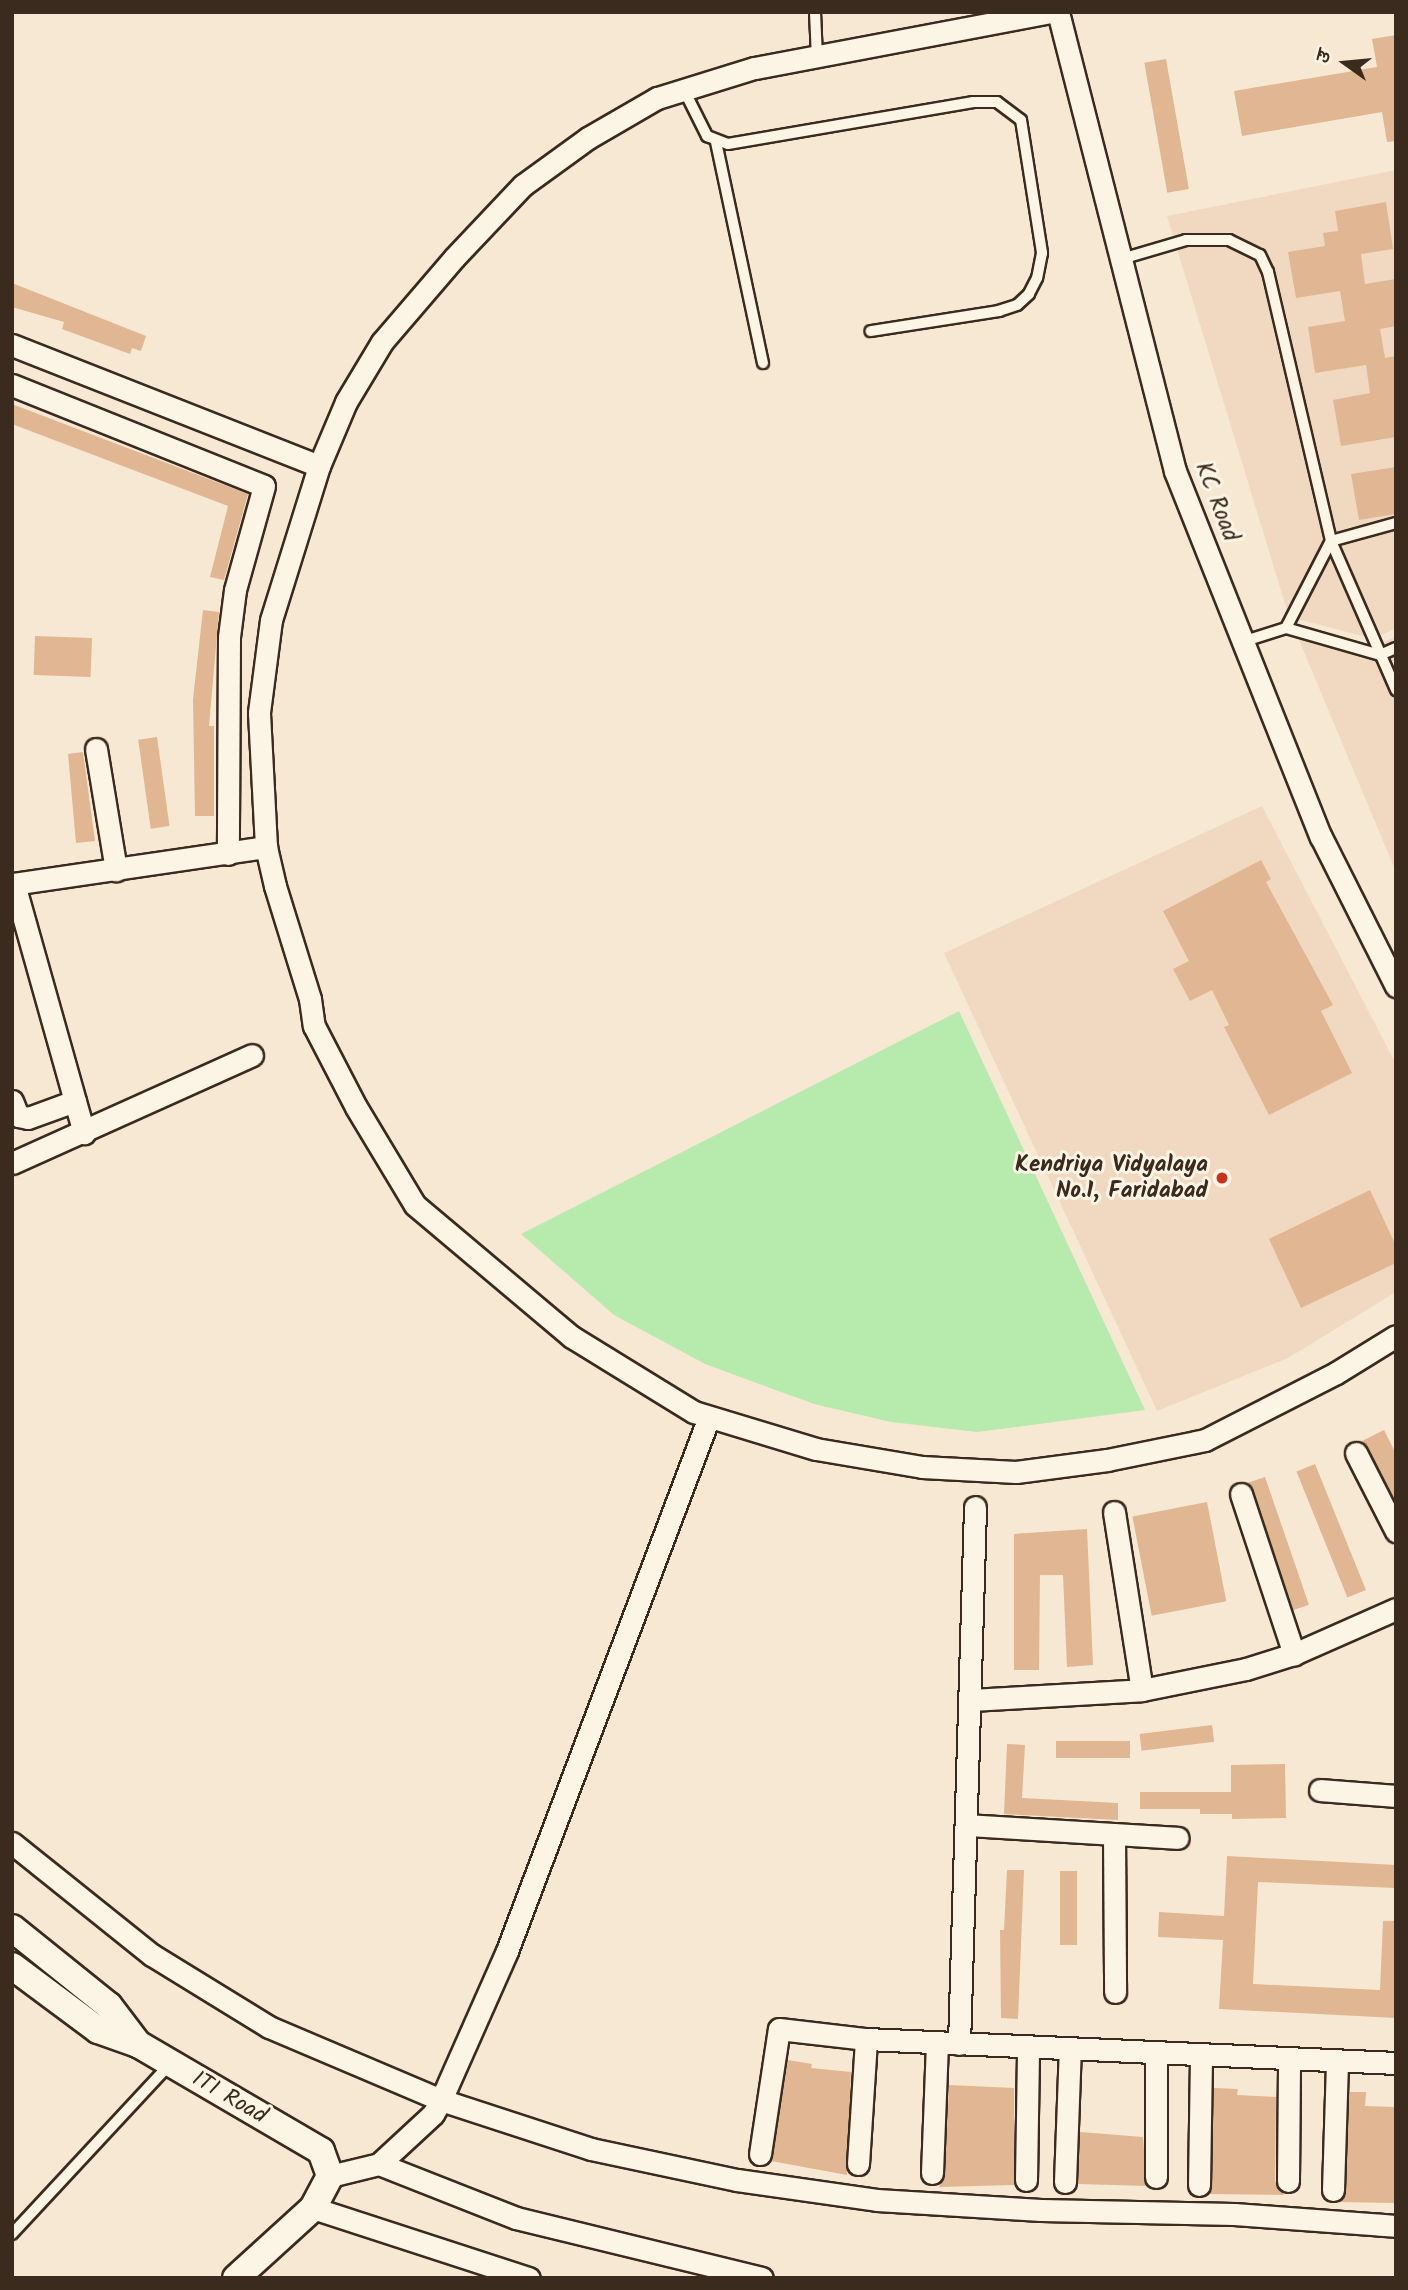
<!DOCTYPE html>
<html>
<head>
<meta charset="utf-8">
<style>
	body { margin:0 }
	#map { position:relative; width:1408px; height:2290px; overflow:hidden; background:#f7e8d4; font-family:Kalam,"Playpen Sans Deva",sans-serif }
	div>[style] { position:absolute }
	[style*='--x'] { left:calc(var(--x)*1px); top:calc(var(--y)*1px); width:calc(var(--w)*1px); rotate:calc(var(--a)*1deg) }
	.built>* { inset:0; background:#f0d9c0 }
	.green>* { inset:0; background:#b6ebad }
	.building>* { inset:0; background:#e1b692; transform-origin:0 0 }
	.roads { filter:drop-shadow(2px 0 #3b2a1e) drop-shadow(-2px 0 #3b2a1e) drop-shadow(0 2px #3b2a1e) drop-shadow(0 -2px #3b2a1e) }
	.service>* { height:10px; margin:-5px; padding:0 5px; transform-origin:5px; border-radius:5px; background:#fcf5e5 }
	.minor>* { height:21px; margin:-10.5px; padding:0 10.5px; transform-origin:10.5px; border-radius:10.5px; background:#fcf5e5 }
	.tertiary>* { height:26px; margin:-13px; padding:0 13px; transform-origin:13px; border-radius:13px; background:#fcf5e5 }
	.dots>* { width:19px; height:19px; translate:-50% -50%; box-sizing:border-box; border:4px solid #fcf5e5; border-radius:50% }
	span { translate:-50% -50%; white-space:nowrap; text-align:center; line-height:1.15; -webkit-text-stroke:6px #fcf5e5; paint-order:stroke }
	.street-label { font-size:23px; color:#3b2a1e }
	.poi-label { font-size:23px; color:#3b2a1e; font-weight:700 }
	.right { translate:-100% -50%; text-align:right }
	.frame { position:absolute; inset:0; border:14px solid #3b2a1e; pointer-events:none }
	.north { position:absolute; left:1310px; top:28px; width:70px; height:70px; -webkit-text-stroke:5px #fcf5e5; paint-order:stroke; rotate:285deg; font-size:19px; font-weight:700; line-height:28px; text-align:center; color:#3b2a1e }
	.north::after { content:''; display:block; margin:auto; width:24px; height:32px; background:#3b2a1e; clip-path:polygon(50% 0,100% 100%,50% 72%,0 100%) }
</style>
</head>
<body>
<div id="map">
	<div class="built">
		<i style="clip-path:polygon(1396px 170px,1396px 628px,1374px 639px,1289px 617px,1167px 216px)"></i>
		<i style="clip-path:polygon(1294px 628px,1374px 647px,1396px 636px,1396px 872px)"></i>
		<i style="clip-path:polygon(1262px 806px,1396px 1064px,1396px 1292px,1288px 1358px,1157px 1411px,944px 953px)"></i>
	</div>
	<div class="green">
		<i style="clip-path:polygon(959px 1011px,1145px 1410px,977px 1432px,891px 1422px,814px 1404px,705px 1364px,614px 1315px,521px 1234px)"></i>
	</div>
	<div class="building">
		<i style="clip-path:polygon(1396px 35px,1396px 141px,1387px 142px,1382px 112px,1242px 136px,1234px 91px,1377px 67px,1372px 39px)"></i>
		<i style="left:1166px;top:59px;width:132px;height:22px;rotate:80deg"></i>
		<i style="clip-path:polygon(1386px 202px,1393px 249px,1361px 254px,1365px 284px,1396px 279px,1396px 326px,1380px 329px,1385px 358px,1396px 356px,1396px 437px,1341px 446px,1333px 400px,1370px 393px,1366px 365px,1315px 373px,1308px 327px,1345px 321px,1340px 291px,1296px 298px,1288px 252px,1325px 246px,1323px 233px,1338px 231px,1335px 211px)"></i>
		<i style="clip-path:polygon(12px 283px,146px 336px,141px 351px,132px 348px,130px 354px,62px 329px,64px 322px,12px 307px)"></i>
		<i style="clip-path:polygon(12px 404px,248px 494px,224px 580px,210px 577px,228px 506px,12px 424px)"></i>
		<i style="clip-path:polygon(1396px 467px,1396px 514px,1359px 520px,1351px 474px)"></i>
		<i style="clip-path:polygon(203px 610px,219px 612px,209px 726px,214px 726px,214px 816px,195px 816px,193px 699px)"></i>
		<i style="left:35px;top:636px;width:57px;height:39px;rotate:2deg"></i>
		<i style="left:157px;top:737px;width:90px;height:19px;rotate:82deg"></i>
		<i style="clip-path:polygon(83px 752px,95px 841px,76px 843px,68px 754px)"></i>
		<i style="clip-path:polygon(1261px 860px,1271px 879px,1266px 882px,1333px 1005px,1321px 1011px,1352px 1073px,1269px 1115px,1224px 1027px,1229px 1025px,1212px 990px,1190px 1001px,1173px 969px,1189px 961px,1163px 911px)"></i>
		<i style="clip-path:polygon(1370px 1190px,1396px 1246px,1396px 1263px,1301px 1308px,1269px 1239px)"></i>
		<i style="clip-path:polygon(1384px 1430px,1396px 1454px,1396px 1502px,1362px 1441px)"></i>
		<i style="left:1315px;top:1464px;width:136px;height:20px;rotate:68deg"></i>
		<i style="left:1265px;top:1477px;width:135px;height:18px;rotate:71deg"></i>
		<i style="left:1207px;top:1502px;width:101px;height:76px;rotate:79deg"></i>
		<i style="clip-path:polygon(1087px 1529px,1093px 1665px,1067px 1667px,1063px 1575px,1040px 1575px,1039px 1670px,1014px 1670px,1014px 1534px)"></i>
		<i style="left:1212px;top:1725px;width:17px;height:73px;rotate:83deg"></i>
		<i style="left:1130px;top:1741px;width:17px;height:74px;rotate:90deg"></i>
		<i style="clip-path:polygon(1007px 1744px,1025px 1745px,1022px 1798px,1118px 1803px,1118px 1820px,1004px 1814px)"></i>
		<i style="clip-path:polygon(1285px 1764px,1286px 1818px,1232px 1819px,1232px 1814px,1200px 1814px,1200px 1809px,1140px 1809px,1140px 1792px,1231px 1792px,1231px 1765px)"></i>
		<i style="clip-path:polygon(1227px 1856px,1396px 1865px,1396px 1888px,1258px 1882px,1253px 1984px,1380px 1990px,1383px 1921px,1396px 1921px,1396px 2018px,1219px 2009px,1223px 1940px,1158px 1937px,1159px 1912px,1224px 1916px)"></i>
		<i style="clip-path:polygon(1007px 1870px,1024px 1870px,1018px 2019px,1001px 2018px,1000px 1930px,1004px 1930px)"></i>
		<i style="left:1060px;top:1871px;width:17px;height:74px"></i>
		<i style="clip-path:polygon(788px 2060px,812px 2064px,811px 2068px,851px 2072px,847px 2175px,771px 2161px)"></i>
		<i style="clip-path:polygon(949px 2085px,1014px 2088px,1014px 2185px,939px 2187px,945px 2174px)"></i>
		<i style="clip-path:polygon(1214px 2088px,1238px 2089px,1237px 2095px,1276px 2097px,1275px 2181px,1284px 2195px,1209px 2194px)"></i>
		<i style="clip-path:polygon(1349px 2092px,1366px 2092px,1365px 2106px,1396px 2107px,1396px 2203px,1339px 2202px,1346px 2190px)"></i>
		<i style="clip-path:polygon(1080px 2132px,1143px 2137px,1147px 2186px,1078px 2184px)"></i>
	</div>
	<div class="roads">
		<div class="service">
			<i style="--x:815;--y:12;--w:46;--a:87.5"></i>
			<i style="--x:683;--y:88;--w:54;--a:63.4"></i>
			<i style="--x:707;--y:136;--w:22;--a:21"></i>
			<i style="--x:728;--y:144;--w:249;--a:-9.7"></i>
			<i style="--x:973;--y:102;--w:24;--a:0"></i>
			<i style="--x:997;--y:102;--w:30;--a:37"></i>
			<i style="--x:1021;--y:120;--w:135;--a:81"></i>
			<i style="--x:1042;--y:253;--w:25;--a:101"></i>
			<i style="--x:1037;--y:278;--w:18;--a:117"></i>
			<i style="--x:1029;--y:294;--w:16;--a:137"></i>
			<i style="--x:1017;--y:305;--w:19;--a:162"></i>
			<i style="--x:999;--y:311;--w:130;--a:171.1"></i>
			<i style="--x:716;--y:142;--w:226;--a:78"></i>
			<i style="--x:1118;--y:260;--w:71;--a:-16.4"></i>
			<i style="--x:1186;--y:240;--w:43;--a:0"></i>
			<i style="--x:1229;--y:240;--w:34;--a:26"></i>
			<i style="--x:1260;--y:255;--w:19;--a:65"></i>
			<i style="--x:1268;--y:272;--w:276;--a:76.8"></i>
			<i style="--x:1331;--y:541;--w:163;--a:66.4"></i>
			<i style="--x:1286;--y:628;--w:98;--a:-62.7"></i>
			<i style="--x:1331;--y:541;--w:67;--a:-15.5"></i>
			<i style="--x:1245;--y:641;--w:43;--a:-17.6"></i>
			<i style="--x:1286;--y:628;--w:98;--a:16"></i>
			<i style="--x:1380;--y:655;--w:17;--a:-24"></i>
			<i style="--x:12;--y:2234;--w:232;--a:-47.1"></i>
		</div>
		<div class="minor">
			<i style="--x:1051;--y:12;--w:302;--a:169.3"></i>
			<i style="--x:754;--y:68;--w:102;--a:162.8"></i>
			<i style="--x:657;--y:98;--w:80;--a:149.9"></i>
			<i style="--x:588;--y:138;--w:80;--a:144.1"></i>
			<i style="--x:523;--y:185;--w:100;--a:133.4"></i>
			<i style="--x:454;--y:258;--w:111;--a:130.6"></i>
			<i style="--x:382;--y:342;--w:70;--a:121"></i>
			<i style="--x:346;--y:402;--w:69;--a:112.9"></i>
			<i style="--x:319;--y:466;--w:161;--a:107.3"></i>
			<i style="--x:271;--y:620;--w:94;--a:97.4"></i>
			<i style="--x:259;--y:713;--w:134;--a:87"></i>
			<i style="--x:266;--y:847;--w:40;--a:77"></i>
			<i style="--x:275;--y:886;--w:118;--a:72.8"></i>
			<i style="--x:310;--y:999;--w:27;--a:82"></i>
			<i style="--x:314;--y:1026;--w:91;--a:62.6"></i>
			<i style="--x:356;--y:1107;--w:114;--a:59"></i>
			<i style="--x:415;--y:1205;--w:205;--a:40.1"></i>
			<i style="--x:572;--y:1337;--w:143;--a:31.6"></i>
			<i style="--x:694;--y:1412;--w:127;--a:16.9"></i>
			<i style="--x:816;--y:1449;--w:108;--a:9.6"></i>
			<i style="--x:922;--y:1467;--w:94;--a:3"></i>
			<i style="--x:1016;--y:1472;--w:92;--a:-7.5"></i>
			<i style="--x:1107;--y:1460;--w:100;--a:-11.5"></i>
			<i style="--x:1205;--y:1440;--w:147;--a:-27.1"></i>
			<i style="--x:1336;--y:1373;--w:70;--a:-31.7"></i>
			<i style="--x:1058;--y:12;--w:474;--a:75.7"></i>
			<i style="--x:1175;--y:471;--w:394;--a:68.3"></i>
			<i style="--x:1321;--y:837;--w:167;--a:63.3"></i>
			<i style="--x:12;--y:345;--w:330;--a:21.5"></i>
			<i style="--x:12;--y:385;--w:271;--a:21.8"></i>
			<i style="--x:264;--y:486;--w:108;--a:105.6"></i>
			<i style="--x:235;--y:590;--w:47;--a:97.3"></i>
			<i style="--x:229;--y:637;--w:217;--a:90.3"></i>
			<i style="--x:96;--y:749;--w:123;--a:80.6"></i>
			<i style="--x:12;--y:884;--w:257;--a:-8.3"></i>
			<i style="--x:14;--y:884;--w:259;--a:74.3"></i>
			<i style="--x:12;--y:1101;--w:16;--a:68"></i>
			<i style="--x:18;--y:1116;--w:10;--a:11"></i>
			<i style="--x:28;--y:1118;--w:50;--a:-19.9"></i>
			<i style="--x:12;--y:1163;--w:263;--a:-24.2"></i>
			<i style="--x:1356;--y:1453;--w:88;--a:62.9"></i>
			<i style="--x:1241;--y:1494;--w:169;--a:71.7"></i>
			<i style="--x:1114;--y:1512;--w:180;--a:81.1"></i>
			<i style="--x:971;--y:1700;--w:171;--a:-3.3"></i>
			<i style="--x:1142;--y:1690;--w:106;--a:-11.4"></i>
			<i style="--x:1246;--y:1669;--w:50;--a:-17.4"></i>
			<i style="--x:1294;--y:1654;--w:111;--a:-23.8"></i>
			<i style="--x:1320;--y:1790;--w:76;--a:4.5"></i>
			<i style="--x:967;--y:1825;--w:211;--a:3.5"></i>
			<i style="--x:1114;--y:1834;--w:158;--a:89.6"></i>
			<i style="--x:12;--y:1843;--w:179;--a:38.7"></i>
			<i style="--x:152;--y:1955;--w:137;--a:31.6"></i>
			<i style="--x:269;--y:2027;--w:187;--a:23"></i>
			<i style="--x:441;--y:2100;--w:158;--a:18.1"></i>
			<i style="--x:591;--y:2149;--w:149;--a:12"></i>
			<i style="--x:737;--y:2180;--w:141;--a:8.1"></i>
			<i style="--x:877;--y:2200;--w:164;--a:3.5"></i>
			<i style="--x:1041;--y:2210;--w:193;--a:1.2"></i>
			<i style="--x:1234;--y:2214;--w:162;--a:4.2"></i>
			<i style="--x:959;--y:2044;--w:537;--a:-88.29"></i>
			<i style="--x:760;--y:2154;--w:126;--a:-81.4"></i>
			<i style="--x:779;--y:2029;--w:88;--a:6.6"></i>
			<i style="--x:866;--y:2039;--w:531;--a:2.59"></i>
			<i style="--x:379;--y:2164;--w:147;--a:21.5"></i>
			<i style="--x:516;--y:2218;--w:253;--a:13.7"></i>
			<i style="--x:858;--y:2164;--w:125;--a:-86.3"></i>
			<i style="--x:932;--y:2173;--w:130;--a:-87.8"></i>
			<i style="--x:330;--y:2176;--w:50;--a:-13.8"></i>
			<i style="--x:379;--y:2164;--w:74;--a:-42.8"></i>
			<i style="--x:433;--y:2114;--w:16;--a:-60"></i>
			<i style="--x:441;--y:2100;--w:163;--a:-66.1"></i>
			<i style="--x:507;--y:1951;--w:571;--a:-69.28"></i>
			<i style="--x:1156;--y:2177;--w:125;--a:-90"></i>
			<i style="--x:1026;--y:2180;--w:133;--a:-89.1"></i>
			<i style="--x:1288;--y:2181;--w:122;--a:-89.5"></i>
			<i style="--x:1065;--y:2182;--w:134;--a:-87.9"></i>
			<i style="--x:1199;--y:2185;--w:131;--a:-89.1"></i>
			<i style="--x:1333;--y:2190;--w:129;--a:-88.2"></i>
			<i style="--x:313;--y:2208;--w:227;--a:18"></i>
		</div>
		<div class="tertiary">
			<i style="--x:12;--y:1928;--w:124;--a:38.8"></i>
			<i style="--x:109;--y:2006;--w:48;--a:52.7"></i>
			<i style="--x:12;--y:1966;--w:107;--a:36.7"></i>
			<i style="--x:98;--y:2030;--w:42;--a:19.3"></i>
			<i style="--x:138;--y:2044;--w:212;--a:30.3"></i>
			<i style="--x:321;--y:2151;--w:27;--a:70"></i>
			<i style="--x:330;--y:2176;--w:36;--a:118"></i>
			<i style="--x:313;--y:2208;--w:104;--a:137.7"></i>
		</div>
	</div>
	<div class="dots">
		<i style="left:1222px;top:1178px;background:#c8321e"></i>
	</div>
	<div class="street-label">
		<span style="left:1216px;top:502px;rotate:69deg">KC Road</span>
		<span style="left:229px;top:2098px;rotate:30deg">ITI Road</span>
	</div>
	<div class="poi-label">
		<span class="right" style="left:1208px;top:1178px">Kendriya Vidyalaya<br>No.1, Faridabad</span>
	</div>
	<div class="frame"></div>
	<div class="north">उ</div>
</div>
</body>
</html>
